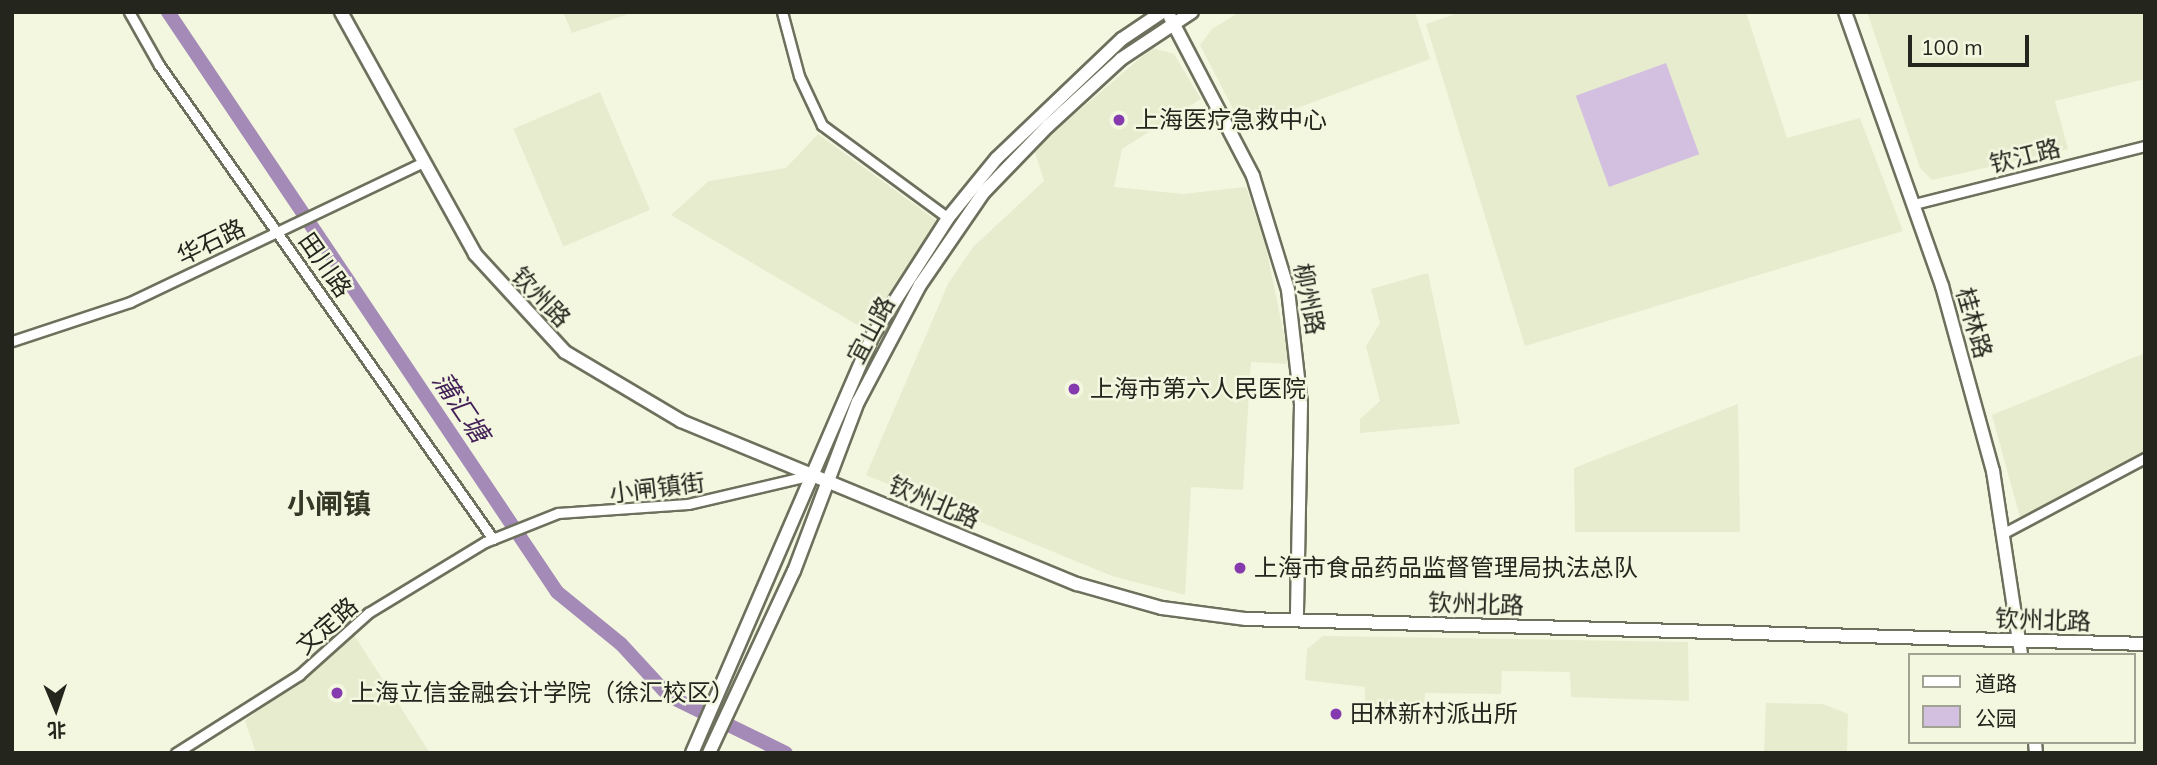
<!DOCTYPE html>
<html>
<head>
<meta charset="utf-8">
<style>
	body { margin:0 }
	#map { position:relative; width:2157px; height:765px; overflow:hidden; background:#f3f7e0; font-family:Mulish,"Noto Sans SC",sans-serif }
	div>[style] { position:absolute }
	[style*='--x'] { left:calc(var(--x)*1px); top:calc(var(--y)*1px); width:calc(var(--w)*1px); rotate:calc(var(--a)*1deg) }
	.built>* { inset:0; background:#e7ecce; transform-origin:0 0 }
	.green>* { inset:0; background:#d3c0e0; transform-origin:0 0 }
	.river>* { height:14px; margin:-7px; padding:0 7px; transform-origin:7px; border-radius:7px; background:#a48ab6 }
	.roads { filter:drop-shadow(2px 0 #6d705c) drop-shadow(-2px 0 #6d705c) drop-shadow(0 2px #6d705c) drop-shadow(0 -2px #6d705c) }
	.street>* { height:9px; margin:-4.5px; padding:0 4.5px; transform-origin:4.5px; border-radius:4.5px; background:#fff }
	.secondary>* { height:12px; margin:-6px; padding:0 6px; transform-origin:6px; border-radius:6px; background:#fff }
	.dots>* { width:19px; height:19px; translate:-50% -50%; box-sizing:border-box; border:4px solid #f3f7e0; border-radius:50% }
	span { translate:-50% -50%; white-space:nowrap; text-align:center; line-height:1.15; -webkit-text-stroke:5px #f3f7e0; paint-order:stroke }
	.poi-label { font-size:24px; color:#24251d }
	.left { translate:0 -50%; text-align:left }
	.street-label { font-size:24px; color:#24251d }
	.water-label { font-size:26px; color:#431f57; font-style:italic }
	.quarter-label { font-size:28px; color:#353826; font-weight:700 }
	.frame { position:absolute; inset:0; border:14px solid #24251d; pointer-events:none }
	.legend { position:absolute; left:1908px; top:653px; width:228px; height:91px; box-sizing:border-box; background:#f3f7e0; border:2px solid #a0a392; margin:0; padding:9px 12px; list-style:none; font-size:21px; color:#24251d }
	.legend li { display:flex; align-items:center; gap:14px; height:35px }
	.legend b { width:35px; border:2px solid #a0a392 }
	.north { position:absolute; left:21px; top:674px; width:70px; height:70px; -webkit-text-stroke:5px #f3f7e0; paint-order:stroke; rotate:178deg; font-size:19px; font-weight:700; line-height:28px; text-align:center; color:#24251d }
	.north::after { content:''; display:block; margin:auto; width:24px; height:32px; background:#24251d; clip-path:polygon(50% 0,100% 100%,50% 72%,0 100%) }
	.scale { position:absolute; left:1908px; top:35px; width:121px; height:32px; box-sizing:border-box; border:4px solid #24251d; border-top:0; padding-left:9px; font-size:21px; line-height:24px; white-space:nowrap; color:#24251d; -webkit-text-stroke:5px #f3f7e0; paint-order:stroke }
</style>
</head>
<body>
<div id="map">
	<div class="built">
		<i style="clip-path:polygon(563px 12px,634px 12px,572px 33px)"></i>
		<i style="clip-path:polygon(1240px 12px,1415px 12px,1430px 59px,1243px 128px,1200px 45px,1212px 29px)"></i>
		<i style="clip-path:polygon(1461px 12px,1746px 12px,1787px 138px,1860px 118px,1903px 231px,1525px 346px,1426px 24px)"></i>
		<i style="clip-path:polygon(1867px 12px,2145px 12px,2145px 79px,2055px 101px,2068px 149px,1932px 180px,1920px 168px)"></i>
		<i style="clip-path:polygon(1152px 48px,1174px 54px,1201px 99px,1122px 149px,1114px 187px,1183px 194px,1246px 187px,1265px 243px,1290px 364px,1251px 362px,1243px 490px,1191px 487px,1185px 595px,1112px 576px,866px 475px,948px 284px,973px 247px,1044px 181px,1034px 149px)"></i>
		<i style="left:600px;top:92px;width:128px;height:94px;rotate:67deg"></i>
		<i style="clip-path:polygon(818px 134px,937px 221px,866px 330px,671px 215px,709px 181px,786px 168px)"></i>
		<i style="clip-path:polygon(1428px 273px,1460px 424px,1360px 433px,1360px 419px,1380px 401px,1366px 346px,1380px 323px,1371px 289px)"></i>
		<i style="clip-path:polygon(2145px 353px,2145px 451px,2021px 521px,1992px 415px)"></i>
		<i style="clip-path:polygon(1738px 404px,1740px 532px,1575px 532px,1574px 468px)"></i>
		<i style="clip-path:polygon(354px 635px,430px 753px,256px 753px,245px 721px)"></i>
		<i style="clip-path:polygon(1323px 636px,1688px 642px,1689px 701px,1571px 697px,1570px 672px,1502px 671px,1501px 694px,1425px 693px,1424px 708px,1365px 707px,1365px 687px,1305px 680px,1307px 649px)"></i>
		<i style="clip-path:polygon(1766px 703px,1823px 704px,1848px 714px,1847px 753px,1764px 753px)"></i>
	</div>
	<div class="green">
		<i style="left:1666px;top:63px;width:97px;height:96px;rotate:70deg"></i>
	</div>
	<div class="river">
		<i style="--x:168;--y:12;--w:698;--a:56.15"></i>
		<i style="--x:557;--y:592;--w:82;--a:39.1"></i>
		<i style="--x:621;--y:644;--w:71;--a:47.3"></i>
		<i style="--x:669;--y:696;--w:130;--a:26"></i>
	</div>
	<div class="roads">
		<div class="street">
			<i style="--x:129;--y:12;--w:61;--a:60.5"></i>
			<i style="--x:159;--y:65;--w:580;--a:54.83"></i>
			<i style="--x:782;--y:12;--w:66;--a:75.1"></i>
			<i style="--x:799;--y:76;--w:54;--a:64.9"></i>
			<i style="--x:822;--y:125;--w:157;--a:36.4"></i>
			<i style="--x:1914;--y:204;--w:238;--a:-14.1"></i>
			<i style="--x:12;--y:341;--w:124;--a:-18.3"></i>
			<i style="--x:130;--y:302;--w:323;--a:-25.5"></i>
			<i style="--x:2002;--y:534;--w:162;--a:-28"></i>
			<i style="--x:176;--y:753;--w:146;--a:-32.4"></i>
			<i style="--x:299;--y:675;--w:93;--a:-41.9"></i>
			<i style="--x:368;--y:613;--w:137;--a:-31.3"></i>
			<i style="--x:485;--y:542;--w:79;--a:-21.7"></i>
			<i style="--x:558;--y:513;--w:130;--a:-4"></i>
			<i style="--x:688;--y:504;--w:127;--a:-13.2"></i>
		</div>
		<div class="secondary">
			<i style="--x:341;--y:12;--w:277;--a:61"></i>
			<i style="--x:475;--y:254;--w:133;--a:47.4"></i>
			<i style="--x:565;--y:352;--w:135;--a:30.7"></i>
			<i style="--x:681;--y:421;--w:428;--a:22.4"></i>
			<i style="--x:1077;--y:584;--w:88;--a:15.8"></i>
			<i style="--x:1162;--y:608;--w:85;--a:7.5"></i>
			<i style="--x:1246;--y:619;--w:899;--a:1.59"></i>
			<i style="--x:1845;--y:12;--w:291;--a:70.5"></i>
			<i style="--x:1942;--y:286;--w:192;--a:74.6"></i>
			<i style="--x:1993;--y:471;--w:186;--a:81.3"></i>
			<i style="--x:1170;--y:17;--w:179;--a:62.4"></i>
			<i style="--x:1253;--y:176;--w:119;--a:72.9"></i>
			<i style="--x:1288;--y:290;--w:115;--a:83.5"></i>
			<i style="--x:1301;--y:404;--w:216;--a:91.1"></i>
			<i style="--x:2035;--y:742;--w:11;--a:85"></i>
			<i style="--x:692;--y:753;--w:456;--a:-66.6"></i>
			<i style="--x:873;--y:335;--w:139;--a:-57.3"></i>
			<i style="--x:948;--y:218;--w:77;--a:-50.8"></i>
			<i style="--x:997;--y:158;--w:173;--a:-43.6"></i>
			<i style="--x:1122;--y:39;--w:48;--a:-34"></i>
			<i style="--x:709;--y:753;--w:201;--a:-65"></i>
			<i style="--x:794;--y:571;--w:181;--a:-69.3"></i>
			<i style="--x:858;--y:402;--w:132;--a:-62.1"></i>
			<i style="--x:920;--y:285;--w:113;--a:-55.5"></i>
			<i style="--x:984;--y:192;--w:92;--a:-45.9"></i>
			<i style="--x:1048;--y:126;--w:99;--a:-42.5"></i>
			<i style="--x:1121;--y:59;--w:85;--a:-33.5"></i>
		</div>
	</div>
	<div class="dots">
		<i style="left:1119px;top:120px;background:#853bad"></i>
		<i style="left:1074px;top:389px;background:#853bad"></i>
		<i style="left:1240px;top:568px;background:#853bad"></i>
		<i style="left:337px;top:693px;background:#853bad"></i>
		<i style="left:1336px;top:714px;background:#853bad"></i>
	</div>
	<div class="poi-label">
		<span class="left" style="left:1135px;top:120px">上海医疗急救中心</span>
		<span class="left" style="left:1090px;top:389px">上海市第六人民医院</span>
		<span class="left" style="left:1254px;top:568px">上海市食品药品监督管理局执法总队</span>
		<span class="left" style="left:351px;top:693px">上海立信金融会计学院（徐汇校区）</span>
		<span class="left" style="left:1350px;top:714px">田林新村派出所</span>
	</div>
	<div class="street-label">
		<span style="left:2025px;top:156px;rotate:-14deg">钦江路</span>
		<span style="left:211px;top:242px;rotate:-26deg">华石路</span>
		<span style="left:325px;top:265px;rotate:55deg">田川路</span>
		<span style="left:541px;top:297px;rotate:46deg">钦州路</span>
		<span style="left:1309px;top:299px;rotate:79deg">柳州路</span>
		<span style="left:1974px;top:323px;rotate:74deg">桂林路</span>
		<span style="left:871px;top:330px;rotate:-62deg">宜山路</span>
		<span style="left:657px;top:488px;rotate:-7deg">小闸镇街</span>
		<span style="left:934px;top:502px;rotate:23deg">钦州北路</span>
		<span style="left:1476px;top:604px;rotate:2deg">钦州北路</span>
		<span style="left:2043px;top:620px;rotate:2deg">钦州北路</span>
		<span style="left:327px;top:626px;rotate:-41deg">文定路</span>
	</div>
	<div class="water-label">
		<span style="left:461px;top:407px;rotate:56deg">蒲汇塘</span>
	</div>
	<div class="quarter-label">
		<span style="left:329px;top:504px">小闸镇</span>
	</div>
	<div class="frame"></div>
	<ul class="legend">
	<li><b style="height:9px;background:#fff"></b>道路</li>
	<li><b style="height:19px;background:#d3c0e0"></b>公园</li>
	</ul>
	<div class="north">北</div>
	<div class="scale">100 m</div>
</div>
</body>
</html>
